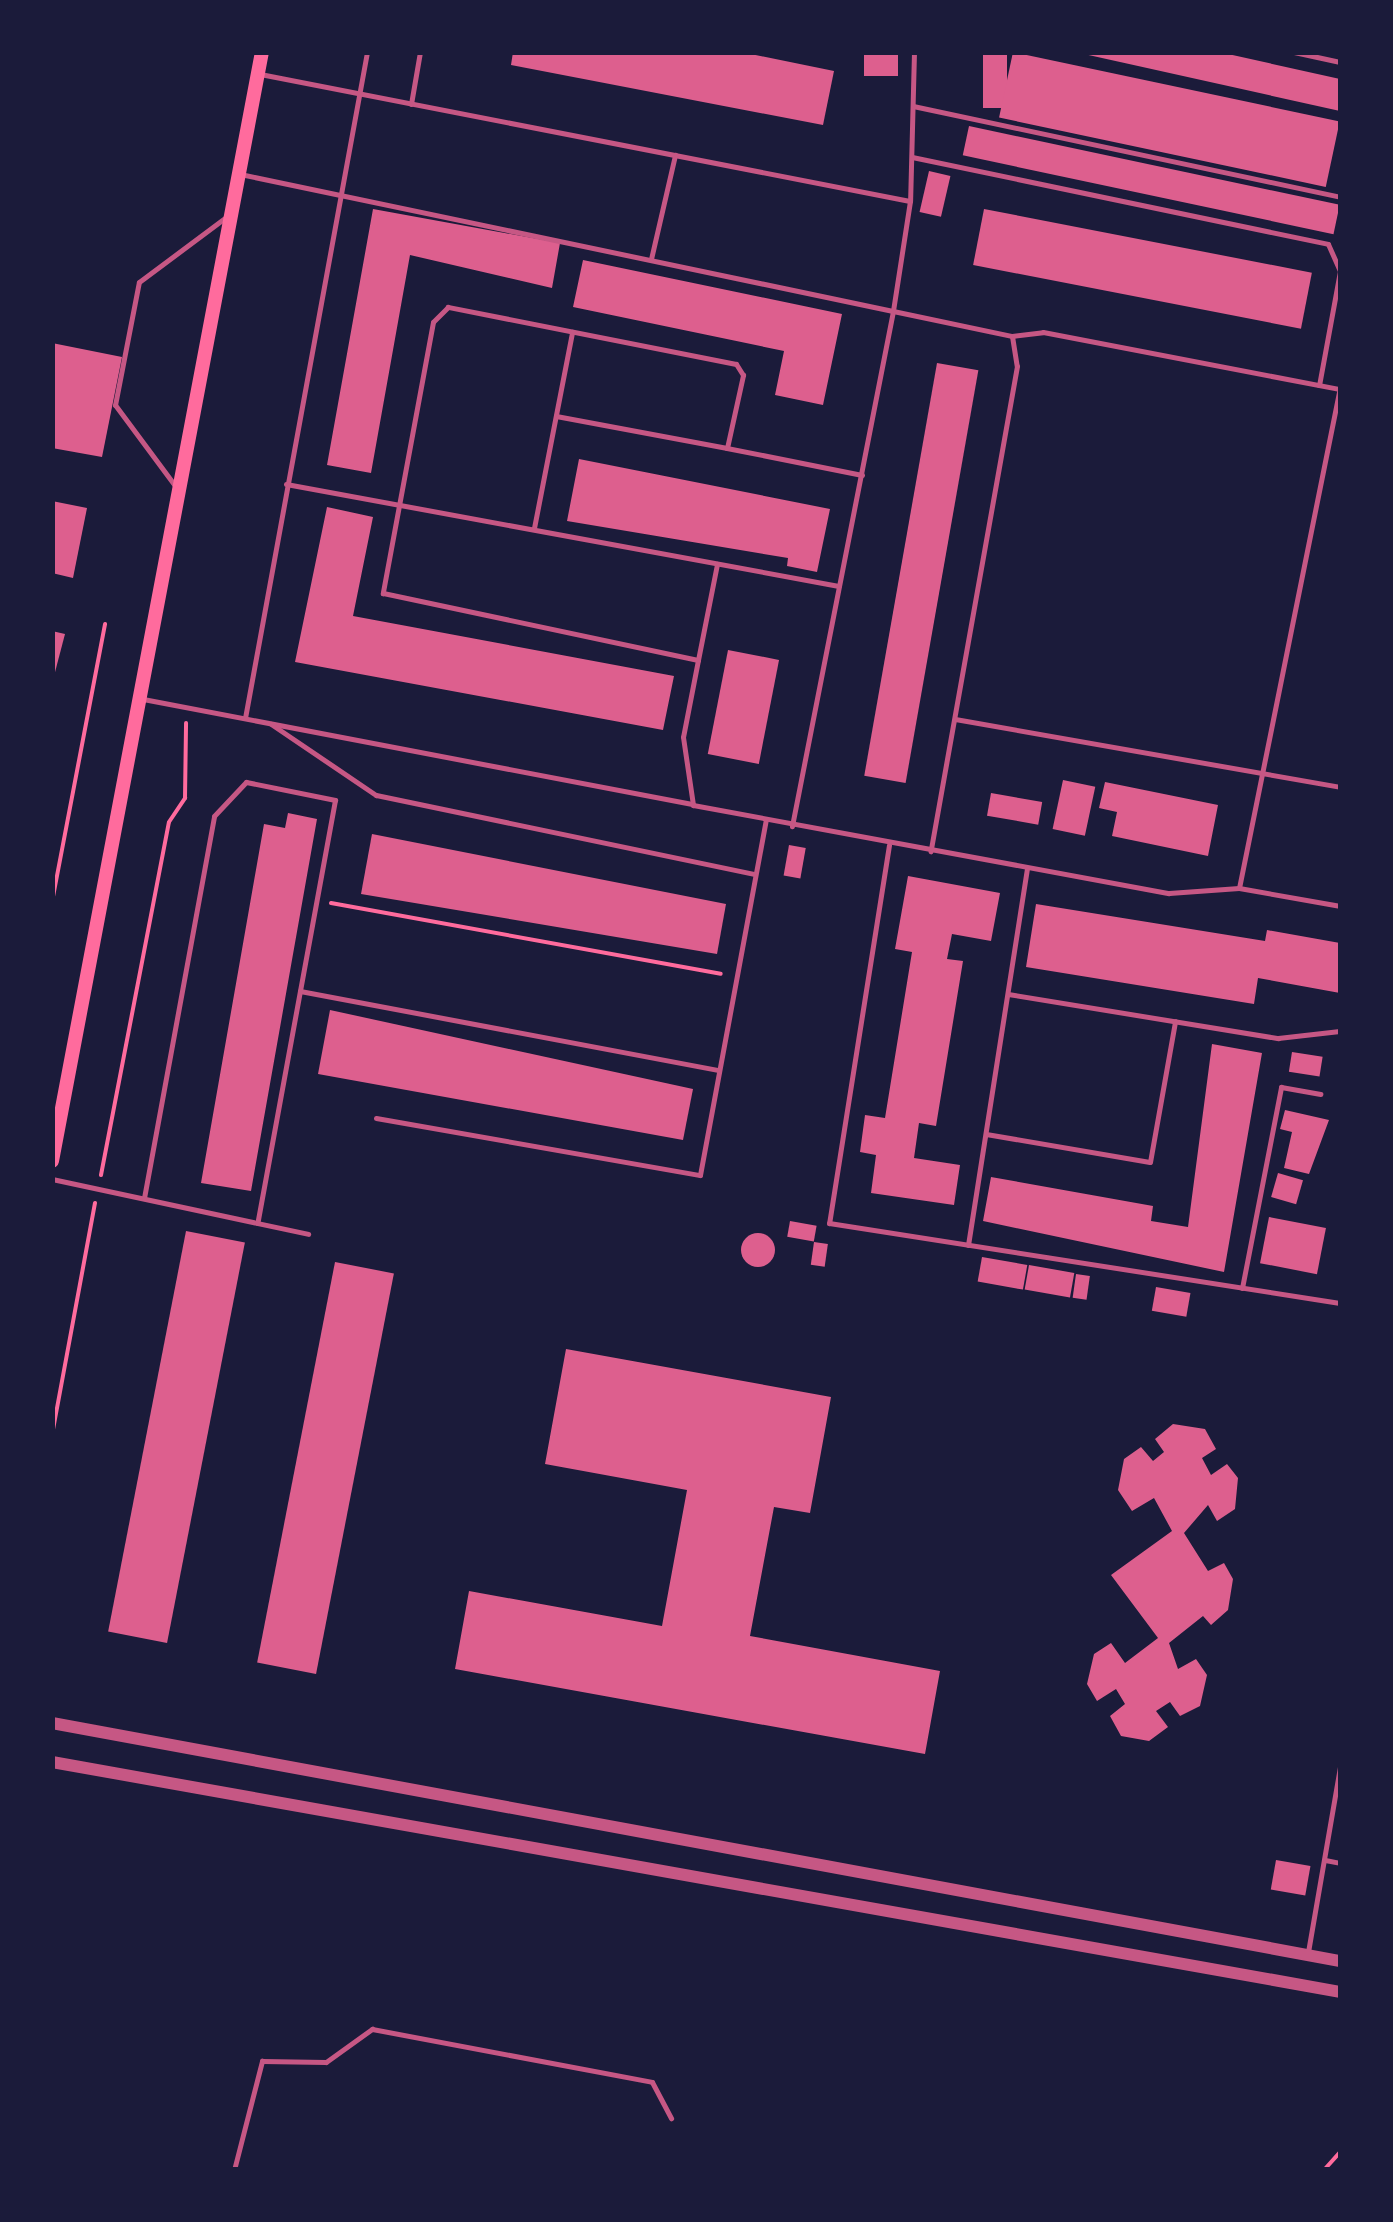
<!DOCTYPE html>
<html>
<head>
<meta charset="utf-8">
<style>
	body { margin:0 }
	#map { position:relative; width:1393px; height:2222px; overflow:hidden; background:#1b1b3a; font-family:"Work Sans",sans-serif }
	div>[style] { position:absolute }
	[style*='--x'] { left:calc(var(--x)*1px); top:calc(var(--y)*1px); width:calc(var(--w)*1px); rotate:calc(var(--a)*1deg) }
	.building>* { inset:0; background:#dd5f8e; transform-origin:0 0 }
	.round { border-radius:50% }
	.path>* { height:4px; margin:-2px; padding:0 2px; transform-origin:2px; border-radius:2px; background:#ff6b9d }
	.service>* { height:5px; margin:-2.5px; padding:0 2.5px; transform-origin:2.5px; border-radius:2.5px; background:#c65784 }
	.tertiary>* { height:12px; margin:-6px; padding:0 6px; transform-origin:6px; border-radius:6px; background:#c65784 }
	.secondary>* { height:14px; margin:-7px; padding:0 7px; transform-origin:7px; border-radius:7px; background:#ff6b9d }
	span { translate:-50% -50%; white-space:nowrap; text-align:center; line-height:1.15; -webkit-text-stroke:10px #1b1b3a; paint-order:stroke }
	.frame { position:absolute; inset:0; border:55px solid #1b1b3a; pointer-events:none }
</style>
</head>
<body>
<div id="map">
	<div class="building">
		<i style="clip-path:polygon(513px 52px,741px 52px,834px 71px,823px 125px,511px 65px)"></i>
		<i style="left:864px;top:52px;width:34px;height:24px"></i>
		<i style="left:983px;top:52px;width:24px;height:56px"></i>
		<i style="left:1013px;top:52px;width:334px;height:67px;rotate:12deg"></i>
		<i style="clip-path:polygon(1075px 52px,1219px 52px,1340px 79px,1340px 111px)"></i>
		<i style="left:969px;top:126px;width:379px;height:30px;rotate:12deg"></i>
		<i style="left:929px;top:171px;width:22px;height:42px;rotate:13deg"></i>
		<i style="clip-path:polygon(373px 209px,560px 243px,552px 288px,410px 255px,371px 473px,327px 465px)"></i>
		<i style="left:984px;top:209px;width:334px;height:57px;rotate:11deg"></i>
		<i style="clip-path:polygon(583px 260px,842px 314px,823px 405px,775px 395px,784px 351px,573px 307px)"></i>
		<i style="clip-path:polygon(52px 343px,122px 357px,102px 457px,52px 448px)"></i>
		<i style="left:937px;top:363px;width:42px;height:419px;rotate:10deg"></i>
		<i style="clip-path:polygon(579px 459px,830px 509px,817px 572px,787px 566px,788px 558px,567px 521px)"></i>
		<i style="clip-path:polygon(52px 501px,87px 508px,73px 578px,52px 573px)"></i>
		<i style="clip-path:polygon(327px 507px,373px 517px,353px 616px,674px 676px,663px 730px,295px 662px)"></i>
		<i style="clip-path:polygon(52px 631px,65px 634px,54px 676px,52px 676px)"></i>
		<i style="left:728px;top:650px;width:52px;height:106px;rotate:11deg"></i>
		<i style="left:1063px;top:780px;width:33px;height:50px;rotate:12deg"></i>
		<i style="clip-path:polygon(1105px 782px,1218px 805px,1208px 856px,1112px 836px,1117px 812px,1099px 808px)"></i>
		<i style="left:991px;top:793px;width:52px;height:23px;rotate:10deg"></i>
		<i style="clip-path:polygon(288px 813px,317px 819px,251px 1191px,201px 1183px,264px 824px,285px 828px)"></i>
		<i style="clip-path:polygon(372px 834px,726px 904px,717px 954px,361px 894px)"></i>
		<i style="left:789px;top:845px;width:17px;height:31px;rotate:10deg"></i>
		<i style="clip-path:polygon(908px 876px,1000px 893px,991px 941px,952px 934px,947px 959px,963px 961px,936px 1126px,919px 1123px,914px 1158px,960px 1165px,954px 1205px,871px 1193px,876px 1155px,860px 1152px,865px 1115px,885px 1118px,912px 952px,895px 949px)"></i>
		<i style="clip-path:polygon(1036px 904px,1265px 941px,1267px 930px,1340px 943px,1340px 993px,1258px 978px,1254px 1004px,1026px 967px)"></i>
		<i style="clip-path:polygon(330px 1010px,693px 1089px,683px 1140px,318px 1074px)"></i>
		<i style="clip-path:polygon(1212px 1044px,1262px 1053px,1224px 1272px,983px 1221px,991px 1177px,1153px 1206px,1151px 1221px,1188px 1227px)"></i>
		<i style="left:1292px;top:1052px;width:31px;height:20px;rotate:9deg"></i>
		<i style="clip-path:polygon(1285px 1110px,1329px 1120px,1309px 1174px,1284px 1168px,1292px 1132px,1280px 1129px)"></i>
		<i style="left:1278px;top:1173px;width:26px;height:25px;rotate:16deg"></i>
		<i style="left:1269px;top:1217px;width:58px;height:47px;rotate:11deg"></i>
		<i style="left:790px;top:1221px;width:27px;height:16px;rotate:10deg"></i>
		<i style="left:186px;top:1231px;width:60px;height:408px;rotate:11deg"></i>
		<i class="round" style="left:741px;top:1233px;width:34px;height:34px"></i>
		<i style="left:814px;top:1242px;width:14px;height:23px;rotate:8deg"></i>
		<i style="left:982px;top:1257px;width:46px;height:25px;rotate:10deg"></i>
		<i style="left:335px;top:1262px;width:60px;height:408px;rotate:11deg"></i>
		<i style="left:1029px;top:1265px;width:46px;height:25px;rotate:10deg"></i>
		<i style="left:1076px;top:1274px;width:14px;height:24px;rotate:8deg"></i>
		<i style="left:1156px;top:1287px;width:35px;height:24px;rotate:10deg"></i>
		<i style="clip-path:polygon(566px 1349px,831px 1397px,810px 1513px,774px 1507px,750px 1636px,940px 1671px,925px 1754px,455px 1669px,469px 1591px,662px 1626px,687px 1490px,545px 1464px)"></i>
		<i style="clip-path:polygon(1173px 1424px,1205px 1429px,1216px 1449px,1202px 1458px,1211px 1475px,1227px 1464px,1238px 1478px,1235px 1509px,1217px 1521px,1208px 1505px,1184px 1533px,1208px 1571px,1224px 1563px,1233px 1579px,1228px 1610px,1211px 1625px,1203px 1616px,1169px 1643px,1178px 1669px,1196px 1659px,1207px 1675px,1200px 1706px,1180px 1716px,1170px 1702px,1156px 1711px,1168px 1727px,1149px 1741px,1121px 1736px,1110px 1716px,1125px 1704px,1116px 1689px,1097px 1701px,1087px 1684px,1094px 1654px,1111px 1643px,1125px 1663px,1158px 1638px,1111px 1575px,1172px 1531px,1154px 1498px,1132px 1511px,1118px 1490px,1124px 1459px,1141px 1447px,1153px 1461px,1164px 1452px,1155px 1439px)"></i>
		<i style="left:1276px;top:1860px;width:35px;height:30px;rotate:10deg"></i>
	</div>
	<div class="path">
		<i style="--x:52;--y:902;--w:283;--a:-79.2"></i>
		<i style="--x:331;--y:903;--w:396;--a:10.3"></i>
		<i style="--x:101;--y:1175;--w:359;--a:-79.1"></i>
		<i style="--x:169;--y:822;--w:29;--a:-56"></i>
		<i style="--x:185;--y:798;--w:75;--a:-89.2"></i>
		<i style="--x:52;--y:1435;--w:236;--a:-79.5"></i>
		<i style="--x:1324;--y:2170;--w:24;--a:-48"></i>
	</div>
	<div class="service">
		<i style="--x:914;--y:52;--w:149;--a:91.5"></i>
		<i style="--x:910;--y:201;--w:111;--a:98.8"></i>
		<i style="--x:893;--y:311;--w:122;--a:11.9"></i>
		<i style="--x:1012;--y:336;--w:30;--a:81"></i>
		<i style="--x:1017;--y:366;--w:493;--a:100.1"></i>
		<i style="--x:1294;--y:52;--w:47;--a:12.3"></i>
		<i style="--x:260;--y:74;--w:662;--a:11.06"></i>
		<i style="--x:411;--y:104;--w:53;--a:-80.2"></i>
		<i style="--x:913;--y:106;--w:437;--a:12"></i>
		<i style="--x:912;--y:157;--w:425;--a:11.8"></i>
		<i style="--x:1328;--y:244;--w:30;--a:66"></i>
		<i style="--x:1340;--y:271;--w:116;--a:100.4"></i>
		<i style="--x:240;--y:174;--w:667;--a:11.85"></i>
		<i style="--x:893;--y:311;--w:525;--a:101.1"></i>
		<i style="--x:651;--y:259;--w:107;--a:-77"></i>
		<i style="--x:1012;--y:336;--w:31;--a:-7"></i>
		<i style="--x:1043;--y:332;--w:301;--a:10.9"></i>
		<i style="--x:556;--y:416;--w:174;--a:10.6"></i>
		<i style="--x:862;--y:475;--w:138;--a:-168.7"></i>
		<i style="--x:727;--y:448;--w:75;--a:-77.6"></i>
		<i style="--x:743;--y:375;--w:13;--a:-122"></i>
		<i style="--x:736;--y:364;--w:294;--a:-168.8"></i>
		<i style="--x:448;--y:307;--w:21;--a:135"></i>
		<i style="--x:433;--y:322;--w:276;--a:100.5"></i>
		<i style="--x:383;--y:593;--w:322;--a:12"></i>
		<i style="--x:698;--y:660;--w:78;--a:101"></i>
		<i style="--x:683;--y:737;--w:69;--a:81.6"></i>
		<i style="--x:693;--y:805;--w:484;--a:10.5"></i>
		<i style="--x:1169;--y:893;--w:70;--a:-4.1"></i>
		<i style="--x:1239;--y:888;--w:103;--a:10.1"></i>
		<i style="--x:286;--y:484;--w:562;--a:10.45"></i>
		<i style="--x:176;--y:487;--w:102;--a:-126.6"></i>
		<i style="--x:115;--y:405;--w:125;--a:-79"></i>
		<i style="--x:139;--y:282;--w:107;--a:-36.7"></i>
		<i style="--x:534;--y:528;--w:200;--a:-79"></i>
		<i style="--x:698;--y:660;--w:98;--a:-78.8"></i>
		<i style="--x:143;--y:699;--w:559;--a:10.83"></i>
		<i style="--x:245;--y:718;--w:677;--a:-79.62"></i>
		<i style="--x:955;--y:719;--w:391;--a:10"></i>
		<i style="--x:271;--y:724;--w:127;--a:34.1"></i>
		<i style="--x:376;--y:795;--w:387;--a:11.8"></i>
		<i style="--x:889;--y:845;--w:383;--a:99"></i>
		<i style="--x:829;--y:1223;--w:517;--a:8.9"></i>
		<i style="--x:1239;--y:888;--w:511;--a:-78.6"></i>
		<i style="--x:300;--y:991;--w:426;--a:10.7"></i>
		<i style="--x:1008;--y:994;--w:274;--a:9.3"></i>
		<i style="--x:1278;--y:1038;--w:62;--a:-6.4"></i>
		<i style="--x:376;--y:1118;--w:329;--a:10"></i>
		<i style="--x:700;--y:1175;--w:361;--a:-79.5"></i>
		<i style="--x:986;--y:1134;--w:166;--a:9.7"></i>
		<i style="--x:1150;--y:1162;--w:143;--a:-79.9"></i>
		<i style="--x:52;--y:1179;--w:262;--a:12.1"></i>
		<i style="--x:144;--y:1198;--w:388;--a:-79.6"></i>
		<i style="--x:214;--y:816;--w:47;--a:-46.7"></i>
		<i style="--x:246;--y:782;--w:91;--a:11.4"></i>
		<i style="--x:335;--y:800;--w:430;--a:100.4"></i>
		<i style="--x:968;--y:1245;--w:381;--a:-81.1"></i>
		<i style="--x:1242;--y:1288;--w:205;--a:-79"></i>
		<i style="--x:1281;--y:1087;--w:40;--a:10"></i>
		<i style="--x:1325;--y:1860;--w:15;--a:11"></i>
		<i style="--x:1308;--y:1952;--w:188;--a:-80.2"></i>
		<i style="--x:234;--y:2170;--w:113;--a:-75.6"></i>
		<i style="--x:262;--y:2061;--w:64;--a:0.9"></i>
		<i style="--x:326;--y:2062;--w:57;--a:-35.7"></i>
		<i style="--x:372;--y:2029;--w:285;--a:10.7"></i>
		<i style="--x:652;--y:2082;--w:41;--a:62.2"></i>
	</div>
	<div class="tertiary">
		<i style="--x:52;--y:1723;--w:1310;--a:10.47"></i>
		<i style="--x:52;--y:1762;--w:1308;--a:10.12"></i>
	</div>
	<div class="secondary">
		<i style="--x:52;--y:1161;--w:1129;--a:-79.28"></i>
	</div>
	<div class="frame"></div>
</div>
</body>
</html>
